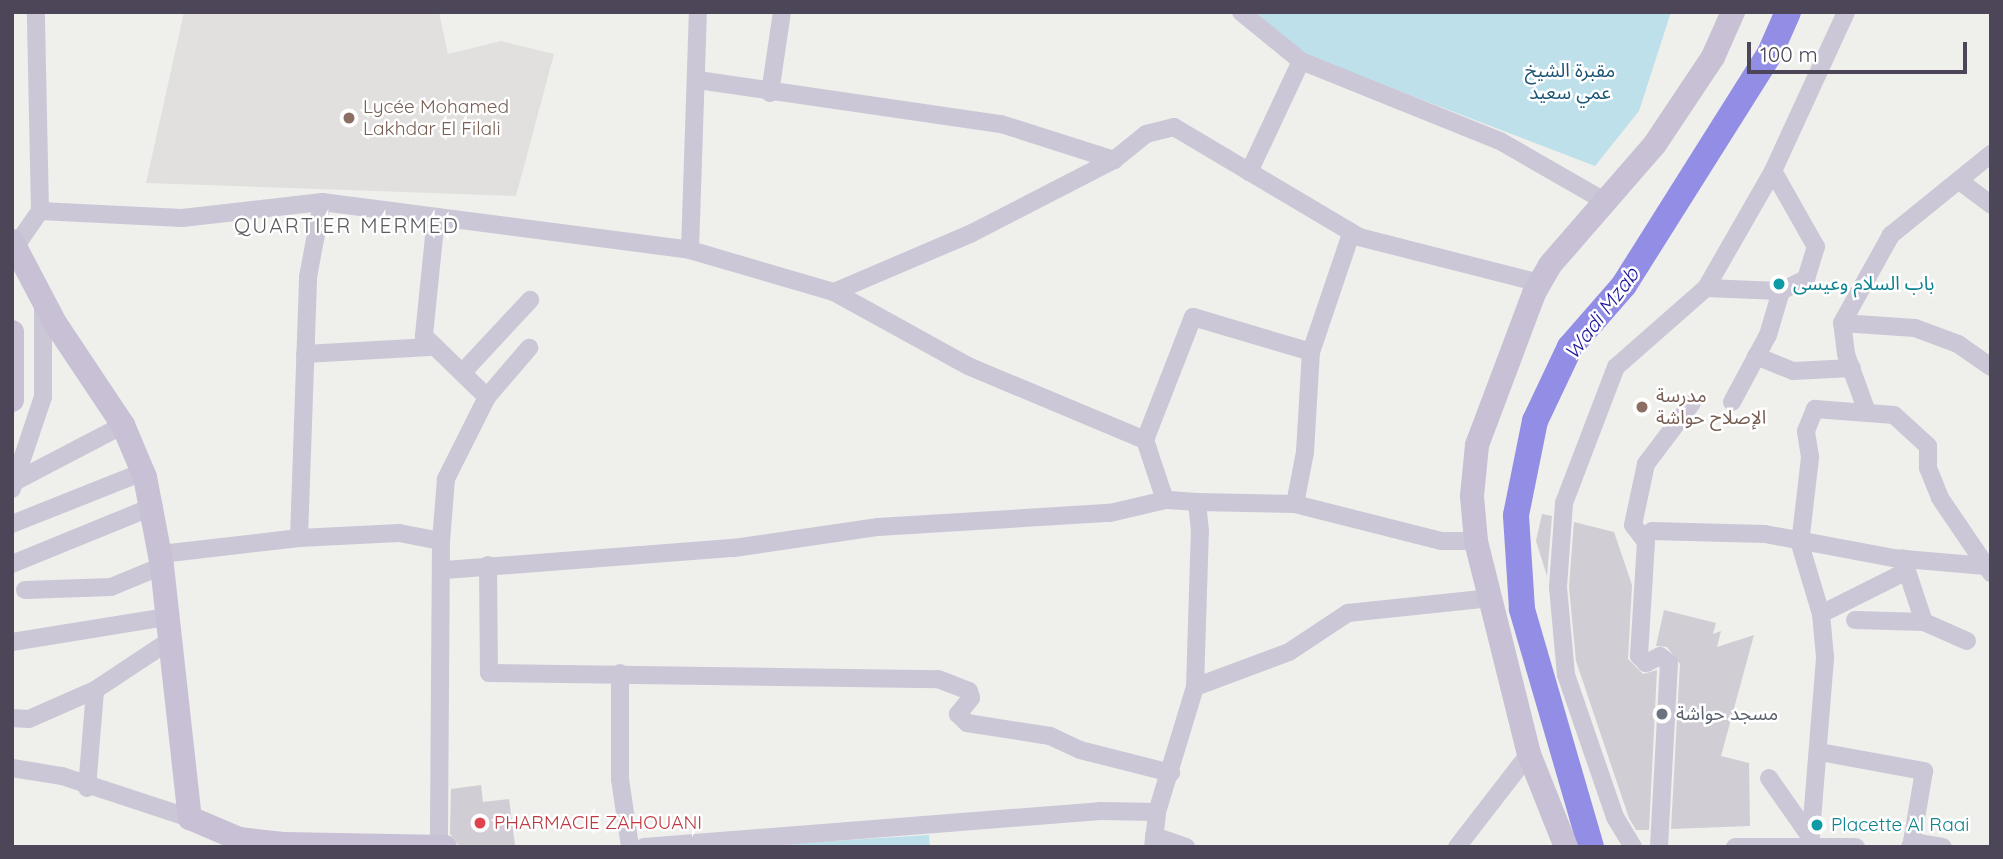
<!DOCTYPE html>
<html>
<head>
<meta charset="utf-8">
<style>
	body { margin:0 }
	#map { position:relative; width:2003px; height:859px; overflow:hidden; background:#efefec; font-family:Quicksand,"Noto Sans Arabic",sans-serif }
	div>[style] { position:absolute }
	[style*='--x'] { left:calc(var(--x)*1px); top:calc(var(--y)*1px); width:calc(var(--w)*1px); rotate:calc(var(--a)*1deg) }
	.education>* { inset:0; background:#e1e0de }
	.green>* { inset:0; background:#bde0eb }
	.river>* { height:26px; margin:-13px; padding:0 13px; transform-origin:13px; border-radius:13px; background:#928de5 }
	.building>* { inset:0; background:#d1cdd4 }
	.street>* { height:18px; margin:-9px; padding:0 9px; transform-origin:9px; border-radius:9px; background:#cbc7d6 }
	.secondary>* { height:24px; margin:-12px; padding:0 12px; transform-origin:12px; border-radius:12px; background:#c8c0d4 }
	.dots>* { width:19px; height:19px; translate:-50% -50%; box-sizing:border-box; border:4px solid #fff; border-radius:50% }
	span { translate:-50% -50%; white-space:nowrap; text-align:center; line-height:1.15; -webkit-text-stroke:5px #fff; paint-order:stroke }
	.park-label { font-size:19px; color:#1d5574 }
	.education-label { font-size:19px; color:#785e54 }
	.left { translate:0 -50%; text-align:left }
	.culture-label { font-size:19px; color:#0d838f }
	.worship-label { font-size:19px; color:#5b616d }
	.health-label { font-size:19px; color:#be3a42 }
	.neighbourhood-label { font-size:21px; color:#5d5a61; letter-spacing:2px }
	.water-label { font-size:21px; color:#1e169b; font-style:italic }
	.frame { position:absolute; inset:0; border:14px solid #4c4658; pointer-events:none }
	.scale { position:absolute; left:1747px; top:42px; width:220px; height:32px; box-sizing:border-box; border:4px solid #4c4658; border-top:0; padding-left:9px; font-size:21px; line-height:24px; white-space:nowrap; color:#4c4658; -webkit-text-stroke:5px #fff; paint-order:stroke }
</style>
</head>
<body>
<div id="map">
	<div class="education">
		<i style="clip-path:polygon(184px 12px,439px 12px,448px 54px,501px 41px,554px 54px,516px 196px,146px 183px)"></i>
	</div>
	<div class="green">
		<i style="clip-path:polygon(1256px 12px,1671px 12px,1639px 111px,1595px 166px,1302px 54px)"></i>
		<i style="clip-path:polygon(929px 835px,930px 847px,737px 847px)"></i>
	</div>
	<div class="river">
		<i style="--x:1591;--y:847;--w:248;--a:-106.2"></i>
		<i style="--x:1522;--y:609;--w:94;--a:-93.7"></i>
		<i style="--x:1516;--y:515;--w:96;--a:-78.6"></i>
		<i style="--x:1535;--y:421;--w:82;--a:-64.7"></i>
		<i style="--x:1570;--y:347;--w:82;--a:-48.9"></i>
		<i style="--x:1624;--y:285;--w:274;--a:-57.8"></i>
		<i style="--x:1770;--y:53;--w:45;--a:-66.3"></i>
	</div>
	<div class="building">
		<i style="clip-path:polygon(1542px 514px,1552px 516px,1547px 576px,1536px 541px)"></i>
		<i style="clip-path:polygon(1574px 522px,1614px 532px,1632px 585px,1628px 659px,1643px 674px,1657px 670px,1649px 830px,1636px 830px,1629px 818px,1576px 661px,1569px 587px)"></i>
		<i style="clip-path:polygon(1664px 610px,1716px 623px,1713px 634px,1721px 631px,1717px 647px,1754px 635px,1721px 756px,1749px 763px,1750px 826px,1671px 829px,1680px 664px,1667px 647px,1656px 646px)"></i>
		<i style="clip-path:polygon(481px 785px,483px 802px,509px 799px,515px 845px,460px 847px,450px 834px,451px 789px)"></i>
	</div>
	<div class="street">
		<i style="--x:1241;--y:12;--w:77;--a:39.2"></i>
		<i style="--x:1301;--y:61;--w:214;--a:21.9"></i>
		<i style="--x:1500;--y:141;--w:122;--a:29.9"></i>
		<i style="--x:698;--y:80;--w:306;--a:8.3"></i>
		<i style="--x:1001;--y:124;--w:119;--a:17.7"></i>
		<i style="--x:770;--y:93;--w:82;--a:-81.6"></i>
		<i style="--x:1249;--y:172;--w:123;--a:-64.9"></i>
		<i style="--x:1961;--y:182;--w:38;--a:37"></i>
		<i style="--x:40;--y:211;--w:142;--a:2.8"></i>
		<i style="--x:182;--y:218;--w:141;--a:-6.5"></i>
		<i style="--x:322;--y:202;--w:371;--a:7.4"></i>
		<i style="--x:690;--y:250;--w:238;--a:-88.1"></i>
		<i style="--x:436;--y:217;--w:120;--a:95.8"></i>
		<i style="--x:424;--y:336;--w:88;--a:44.1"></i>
		<i style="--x:487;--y:397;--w:92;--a:116.6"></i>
		<i style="--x:446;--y:479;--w:62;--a:94.6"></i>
		<i style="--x:15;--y:247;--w:44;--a:-55.2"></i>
		<i style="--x:40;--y:211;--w:199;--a:-91.2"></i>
		<i style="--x:690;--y:250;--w:150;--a:16.3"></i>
		<i style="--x:834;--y:292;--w:150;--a:-23.1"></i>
		<i style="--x:972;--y:233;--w:160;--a:-27.2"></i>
		<i style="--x:1114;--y:160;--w:41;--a:-39.1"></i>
		<i style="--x:1146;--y:134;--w:29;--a:-14"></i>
		<i style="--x:1174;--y:127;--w:215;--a:30.7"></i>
		<i style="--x:1359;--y:237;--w:187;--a:14.3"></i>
		<i style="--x:1706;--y:288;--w:75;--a:2.3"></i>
		<i style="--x:834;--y:292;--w:153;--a:28.9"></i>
		<i style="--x:968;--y:366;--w:192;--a:22.7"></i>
		<i style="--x:1842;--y:323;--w:73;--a:3.9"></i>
		<i style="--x:1915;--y:328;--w:46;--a:20.4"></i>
		<i style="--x:1958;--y:344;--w:40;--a:34.9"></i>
		<i style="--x:305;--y:354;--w:125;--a:-3.2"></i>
		<i style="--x:1756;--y:356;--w:40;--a:22"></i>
		<i style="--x:1793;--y:371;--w:59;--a:-2.9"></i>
		<i style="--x:462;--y:373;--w:100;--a:-47"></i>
		<i style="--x:487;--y:397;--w:65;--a:-49.4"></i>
		<i style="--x:1732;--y:402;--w:76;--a:-61.8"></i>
		<i style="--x:1768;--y:335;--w:46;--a:-73.5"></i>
		<i style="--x:1781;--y:291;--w:28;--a:-26"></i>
		<i style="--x:1806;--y:279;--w:34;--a:-73"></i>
		<i style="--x:1816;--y:247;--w:87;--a:-119.5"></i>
		<i style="--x:1867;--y:412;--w:62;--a:-109.9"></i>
		<i style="--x:1846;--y:354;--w:31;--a:-97"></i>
		<i style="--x:1842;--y:323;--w:101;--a:-60.9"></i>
		<i style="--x:1891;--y:235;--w:129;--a:-39"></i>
		<i style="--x:16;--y:481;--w:121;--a:-27.6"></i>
		<i style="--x:12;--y:489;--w:97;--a:-71.4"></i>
		<i style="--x:43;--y:397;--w:91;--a:-90"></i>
		<i style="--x:1197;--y:502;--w:98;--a:1.2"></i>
		<i style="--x:1295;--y:504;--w:151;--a:14.2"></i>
		<i style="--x:1441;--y:541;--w:35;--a:0"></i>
		<i style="--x:1295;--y:504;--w:53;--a:-79.1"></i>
		<i style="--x:1305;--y:452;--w:100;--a:-86.6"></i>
		<i style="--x:1311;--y:352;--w:125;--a:-71.3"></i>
		<i style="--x:12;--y:524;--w:141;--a:-21.7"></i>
		<i style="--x:1652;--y:531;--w:113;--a:1.5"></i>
		<i style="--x:1765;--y:534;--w:130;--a:10.6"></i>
		<i style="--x:1893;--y:558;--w:93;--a:4.9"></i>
		<i style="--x:299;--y:538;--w:100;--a:-2.9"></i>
		<i style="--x:399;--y:533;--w:43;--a:10.8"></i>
		<i style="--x:441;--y:541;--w:305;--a:90.4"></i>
		<i style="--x:161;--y:554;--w:139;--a:-6.6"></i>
		<i style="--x:299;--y:538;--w:261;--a:-88"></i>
		<i style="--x:308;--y:277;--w:76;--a:-79.4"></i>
		<i style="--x:12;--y:564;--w:153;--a:-22.2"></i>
		<i style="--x:488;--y:565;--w:108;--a:89.5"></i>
		<i style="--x:489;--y:673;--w:449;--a:0.8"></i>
		<i style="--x:938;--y:679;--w:33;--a:21"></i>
		<i style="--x:969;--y:691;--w:7;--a:74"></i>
		<i style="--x:971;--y:698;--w:21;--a:129"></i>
		<i style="--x:958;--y:714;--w:13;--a:45"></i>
		<i style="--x:967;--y:723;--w:84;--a:8.9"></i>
		<i style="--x:1050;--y:736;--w:33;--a:25"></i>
		<i style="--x:1080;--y:750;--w:94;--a:14.2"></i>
		<i style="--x:445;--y:570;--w:290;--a:-4.4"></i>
		<i style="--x:734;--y:548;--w:146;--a:-8.3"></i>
		<i style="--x:878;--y:527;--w:232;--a:-3.5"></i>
		<i style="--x:1110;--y:513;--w:57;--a:-13.3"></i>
		<i style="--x:1907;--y:571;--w:54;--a:71.6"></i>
		<i style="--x:1924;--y:622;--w:47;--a:23.8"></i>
		<i style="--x:25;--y:590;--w:86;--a:-2"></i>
		<i style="--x:111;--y:587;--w:55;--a:-22.4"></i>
		<i style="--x:1821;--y:614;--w:96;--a:-26.6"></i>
		<i style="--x:1907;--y:571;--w:13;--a:-108"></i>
		<i style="--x:1855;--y:620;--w:69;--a:1.7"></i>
		<i style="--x:12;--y:642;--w:157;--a:-9.2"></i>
		<i style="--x:620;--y:673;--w:106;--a:90"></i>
		<i style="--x:620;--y:779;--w:69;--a:81.6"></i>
		<i style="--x:1195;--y:687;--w:100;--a:-20.4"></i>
		<i style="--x:1289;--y:652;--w:71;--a:-33.5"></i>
		<i style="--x:1348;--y:613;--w:144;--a:-6"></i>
		<i style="--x:12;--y:718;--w:17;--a:3"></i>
		<i style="--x:29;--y:719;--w:72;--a:-23.7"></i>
		<i style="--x:95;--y:690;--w:89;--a:-33.5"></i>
		<i style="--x:1820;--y:752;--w:106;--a:10.4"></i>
		<i style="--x:1924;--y:771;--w:72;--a:99.6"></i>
		<i style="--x:12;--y:768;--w:51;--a:9.1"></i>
		<i style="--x:62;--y:776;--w:135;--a:18.2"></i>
		<i style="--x:1769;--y:778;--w:73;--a:55"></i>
		<i style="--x:87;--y:788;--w:98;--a:-85.3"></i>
		<i style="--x:1154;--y:836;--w:34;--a:19"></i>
		<i style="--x:1810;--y:845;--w:189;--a:-85.4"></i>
		<i style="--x:1825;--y:657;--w:43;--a:-95.3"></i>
		<i style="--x:1821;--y:614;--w:73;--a:-106.7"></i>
		<i style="--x:1800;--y:544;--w:88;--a:-83.4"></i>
		<i style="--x:1810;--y:457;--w:26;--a:-99"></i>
		<i style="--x:1806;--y:431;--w:24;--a:-68"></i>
		<i style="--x:1815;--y:409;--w:79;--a:4.3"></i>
		<i style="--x:1894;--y:415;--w:46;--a:42.4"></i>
		<i style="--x:1928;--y:446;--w:22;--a:90"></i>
		<i style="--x:1928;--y:468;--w:32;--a:68"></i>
		<i style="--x:1940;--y:498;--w:91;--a:55.8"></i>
		<i style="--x:644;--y:847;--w:457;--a:-4.5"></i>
		<i style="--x:1100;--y:811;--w:57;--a:1"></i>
		<i style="--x:1153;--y:847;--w:35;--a:-83"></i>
		<i style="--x:1157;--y:812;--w:131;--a:-73.1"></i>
		<i style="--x:1195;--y:687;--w:156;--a:-88.2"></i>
		<i style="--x:1200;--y:531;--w:29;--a:-96"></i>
		<i style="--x:1197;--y:502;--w:32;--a:-176"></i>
		<i style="--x:1165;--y:500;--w:63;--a:-108.4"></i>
		<i style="--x:1145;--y:440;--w:132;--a:-68.7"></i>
		<i style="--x:1193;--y:317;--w:123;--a:16.5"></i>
		<i style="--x:1457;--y:847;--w:118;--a:-52.3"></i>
		<i style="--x:1633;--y:847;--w:35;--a:-121"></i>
		<i style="--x:1615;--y:817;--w:150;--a:-109"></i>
		<i style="--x:1566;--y:675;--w:88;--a:-95.2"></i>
		<i style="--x:1558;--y:587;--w:84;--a:-85.9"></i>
		<i style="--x:1564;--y:503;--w:146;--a:-69.1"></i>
		<i style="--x:1616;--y:367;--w:120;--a:-41.3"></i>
		<i style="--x:1706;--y:288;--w:135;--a:-60.2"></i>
		<i style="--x:1773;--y:171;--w:175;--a:-65.3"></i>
		<i style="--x:1659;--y:847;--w:184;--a:-86.9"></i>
		<i style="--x:1669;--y:663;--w:11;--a:-142"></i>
		<i style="--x:1660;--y:656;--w:16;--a:153"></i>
		<i style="--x:1646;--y:663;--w:10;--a:-135"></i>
		<i style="--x:1639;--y:656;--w:114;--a:-86.5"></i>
		<i style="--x:1646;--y:542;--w:21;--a:-127"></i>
		<i style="--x:1633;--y:525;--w:62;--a:-78"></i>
		<i style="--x:1646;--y:464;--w:76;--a:-53"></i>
		<i style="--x:1735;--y:847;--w:121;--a:0"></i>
		<i style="--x:1910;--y:847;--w:5;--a:-68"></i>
		<i style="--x:1912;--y:842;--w:31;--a:9"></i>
	</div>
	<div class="secondary">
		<i style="--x:12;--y:241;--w:93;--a:62.3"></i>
		<i style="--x:55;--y:323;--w:123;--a:56.3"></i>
		<i style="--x:123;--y:425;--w:56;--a:67.1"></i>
		<i style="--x:145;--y:477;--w:91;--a:79.2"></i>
		<i style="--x:162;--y:566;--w:254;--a:83.7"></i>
		<i style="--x:190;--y:818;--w:53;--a:23.2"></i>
		<i style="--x:239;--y:839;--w:44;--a:6.5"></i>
		<i style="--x:283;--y:844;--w:162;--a:1.1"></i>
		<i style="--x:12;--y:332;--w:68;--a:90"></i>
		<i style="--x:1566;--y:847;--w:100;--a:-111.7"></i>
		<i style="--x:1529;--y:754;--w:219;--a:-104"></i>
		<i style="--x:1476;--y:541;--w:45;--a:-95.1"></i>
		<i style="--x:1472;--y:496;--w:51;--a:-84.4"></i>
		<i style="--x:1477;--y:445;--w:162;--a:-69.4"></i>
		<i style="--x:1534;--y:293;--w:32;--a:-60"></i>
		<i style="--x:1550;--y:265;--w:160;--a:-49"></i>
		<i style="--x:1655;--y:144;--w:105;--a:-56.3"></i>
		<i style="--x:1713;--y:57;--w:49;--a:-66"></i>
	</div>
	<div class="dots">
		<i style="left:349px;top:118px;background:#8d6e63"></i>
		<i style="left:1779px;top:284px;background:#0f9aa8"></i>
		<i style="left:1642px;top:407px;background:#8d6e63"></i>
		<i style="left:1662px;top:714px;background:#6b7280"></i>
		<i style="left:480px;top:823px;background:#e0444e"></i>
		<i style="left:1817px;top:825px;background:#0f9aa8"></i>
	</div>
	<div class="park-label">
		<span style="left:1570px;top:82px">مقبرة الشيخ<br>عمي سعيد</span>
	</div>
	<div class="education-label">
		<span class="left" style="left:363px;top:118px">Lycée Mohamed<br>Lakhdar El Filali</span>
		<span class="left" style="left:1656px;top:407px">مدرسة<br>الإصلاح حواشة</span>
	</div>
	<div class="culture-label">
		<span class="left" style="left:1793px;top:284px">باب السلام وعيسى</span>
		<span class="left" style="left:1831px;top:825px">Placette Al Raai</span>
	</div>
	<div class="worship-label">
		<span class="left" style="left:1676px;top:714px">مسجد حواشة</span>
	</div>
	<div class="health-label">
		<span class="left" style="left:494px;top:823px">PHARMACIE ZAHOUANI</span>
	</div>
	<div class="neighbourhood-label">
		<span style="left:347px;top:225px">QUARTIER MERMED</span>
	</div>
	<div class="water-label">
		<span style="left:1601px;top:313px;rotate:-53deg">Wadi Mzab</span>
	</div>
	<div class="frame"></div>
	<div class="scale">100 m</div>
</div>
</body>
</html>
